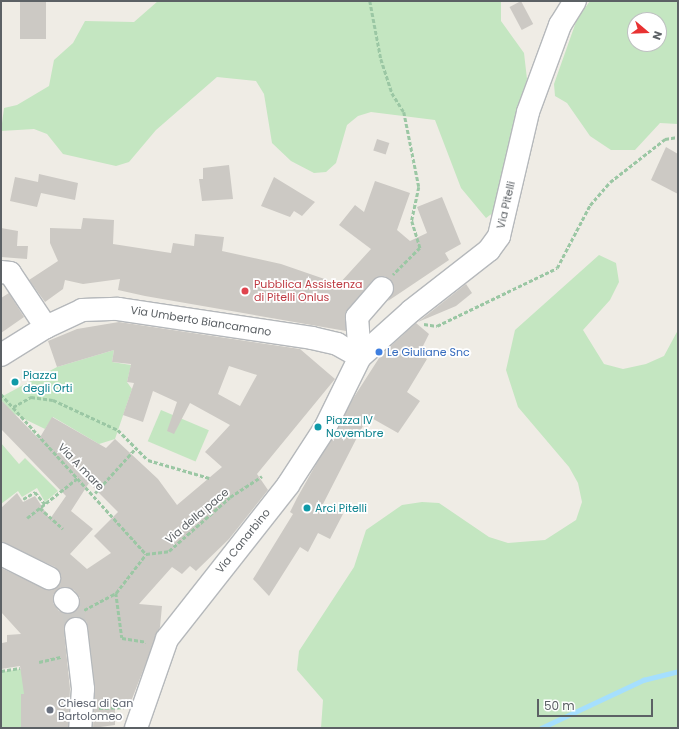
<!DOCTYPE html>
<html>
<head>
<meta charset="utf-8">
<style>
	body { margin:0 }
	#map { position:relative; width:679px; height:729px; overflow:hidden; background:#efece5; font-family:Poppins,sans-serif }
	div>[style] { position:absolute }
	[style*='--x'] { left:calc(var(--x)*1px); top:calc(var(--y)*1px); width:calc(var(--w)*1px); rotate:calc(var(--a)*1deg) }
	.green>* { inset:0; background:#c4e6c1; transform-origin:0 0 }
	.stream>* { height:4.5px; margin:-2.25px; padding:0 2.25px; transform-origin:2.25px; border-radius:2.25px; background:#a5dffe }
	.building>* { inset:0; background:#ccc9c4; transform-origin:0 0 }
	.minor-tunnel>* { height:22px; margin-top:-11px; transform-origin:0; background:repeating-linear-gradient(90deg,#cac9c5 0 22px,transparent 0 33px) }
	.path>* { height:2.5px; margin-top:-1.25px; transform-origin:0; background:repeating-linear-gradient(90deg,#9bc7a4 0 4px,transparent 0 6px) }
	.roads { filter:drop-shadow(1px 0 #b5b8bb) drop-shadow(-1px 0 #b5b8bb) drop-shadow(0 1px #b5b8bb) drop-shadow(0 -1px #b5b8bb) }
	.minor>* { height:22px; margin:-11px; padding:0 11px; transform-origin:11px; border-radius:11px; background:#fff }
	.dots>* { width:11px; height:11px; translate:-50% -50%; box-sizing:border-box; border:2px solid #fff; border-radius:50% }
	span { translate:-50% -50%; white-space:nowrap; text-align:center; line-height:1.15; -webkit-text-stroke:3.5px #fff; paint-order:stroke }
	.street-label { font-size:11px; color:#5c6165 }
	.health-label { font-size:11px; color:#be3a42 }
	.left { translate:0 -50%; text-align:left }
	.shop-label { font-size:11px; color:#366cbe }
	.culture-label { font-size:11px; color:#0d838f }
	.worship-label { font-size:11px; color:#5b616d }
	.frame { position:absolute; inset:0; border:2px solid #5c6165; pointer-events:none }
	.north { position:absolute; left:627px; top:12px; width:40px; height:40px; box-sizing:border-box; background:#fff; border:1px solid #bec0c1; border-radius:50%; rotate:109deg; font-size:11px; font-weight:700; line-height:16px; text-align:center; color:#5c6165 }
	.north::after { content:''; display:block; margin:auto; width:14px; height:18px; background:#e83232; clip-path:polygon(50% 0,100% 100%,50% 72%,0 100%) }
	.scale { position:absolute; left:537px; top:699px; width:116px; height:18px; box-sizing:border-box; border:2px solid #5c6165; border-top:0; padding-left:5px; font-size:12px; line-height:14px; white-space:nowrap; color:#5c6165; -webkit-text-stroke:3px #fff; paint-order:stroke }
</style>
</head>
<body>
<div id="map">
	<div class="green">
		<i style="clip-path:polygon(158px 1px,501px 1px,501px 21px,524px 53px,527px 79px,511px 134px,498px 209px,486px 218px,461px 188px,435px 120px,371px 112px,358px 116px,347px 125px,336px 163px,326px 172px,314px 173px,291px 161px,272px 143px,264px 94px,256px 81px,217px 77px,156px 130px,129px 162px,116px 166px,63px 154px,47px 134px,34px 129px,1px 131px,4px 108px,17px 105px,49px 86px,54px 60px,73px 43px,85px 21px,134px 22px)"></i>
		<i style="clip-path:polygon(evenodd,590px 1px,678px 1px,678px 124px,660px 123px,635px 150px,611px 150px,590px 136px,567px 103px,555px 96px,554px 84px,577px 19px,590px 1px,635px 20px,659px 20px,659px 44px,635px 44px,635px 20px)"></i>
		<i style="clip-path:polygon(599px 255px,616px 263px,619px 282px,610px 300px,583px 330px,604px 364px,623px 369px,646px 364px,664px 356px,678px 330px,678px 728px,321px 728px,323px 700px,297px 670px,299px 651px,354px 567px,366px 530px,402px 505px,422px 502px,439px 503px,489px 537px,508px 543px,545px 540px,576px 520px,582px 502px,578px 483px,569px 467px,518px 407px,506px 370px,515px 330px)"></i>
		<i style="clip-path:polygon(114px 350px,112px 362px,131px 365px,127px 382px,132px 389px,115px 439px,99px 444px,53px 417px,45px 429px,12px 413px,1px 400px,1px 397px,57px 367px)"></i>
		<i style="left:161px;top:410px;width:52px;height:34px;rotate:23deg"></i>
		<i style="clip-path:polygon(1px 443px,19px 464px,25px 458px,58px 491px,45px 502px,37px 488px,22px 497px,18px 491px,1px 504px)"></i>
		<i style="clip-path:polygon(21px 669px,28px 694px,21px 695px,21px 727px,37px 728px,1px 728px,1px 672px)"></i>
	</div>
	<div class="stream">
		<i style="--x:541;--y:728;--w:113;--a:-25.2"></i>
		<i style="--x:643;--y:680;--w:36;--a:-14"></i>
	</div>
	<div class="building">
		<i style="left:20px;top:1px;width:26px;height:38px"></i>
		<i style="left:521px;top:1px;width:26px;height:13px;rotate:62deg"></i>
		<i style="left:377px;top:139px;width:13px;height:12px;rotate:18deg"></i>
		<i style="clip-path:polygon(666px 147px,678px 154px,678px 194px,651px 180px)"></i>
		<i style="clip-path:polygon(229px 165px,233px 199px,202px 201px,199px 179px,203px 179px,203px 168px)"></i>
		<i style="clip-path:polygon(39px 174px,78px 183px,75px 200px,41px 193px,37px 207px,10px 201px,15px 177px,38px 182px)"></i>
		<i style="clip-path:polygon(274px 177px,315px 202px,302px 216px,294px 211px,290px 217px,261px 206px)"></i>
		<i style="clip-path:polygon(375px 181px,410px 193px,397px 230px,410px 241px,427px 233px,417px 207px,442px 197px,461px 244px,445px 253px,449px 260px,388px 301px,394px 290px,390px 279px,384px 276px,373px 280px,345px 313px,346px 331px,145px 296px,118px 290px,120px 279px,83px 284px,65px 280px,63px 289px,45px 302px,29px 280px,58px 261px,50px 243px,50px 228px,81px 229px,83px 218px,114px 220px,113px 244px,171px 253px,173px 243px,194px 246px,195px 234px,224px 237px,222px 251px,281px 264px,339px 284px,371px 249px,339px 225px,355px 205px,364px 212px)"></i>
		<i style="clip-path:polygon(1px 228px,18px 231px,17px 246px,28px 246px,27px 259px,1px 257px)"></i>
		<i style="clip-path:polygon(466px 284px,472px 293px,456px 306px,418px 322px)"></i>
		<i style="clip-path:polygon(9px 293px,24px 317px,1px 333px,1px 298px)"></i>
		<i style="clip-path:polygon(evenodd,119px 322px,300px 349px,335px 379px,257px 474px,268px 490px,229px 539px,196px 571px,190px 566px,182px 574px,172px 567px,139px 604px,162px 606px,160px 627px,130px 704px,115px 702px,115px 725px,93px 728px,95px 688px,88px 628px,86px 621px,75px 617px,68px 619px,64px 630px,70px 689px,68px 728px,21px 727px,21px 694px,24px 694px,20px 666px,1px 669px,2px 643px,7px 642px,7px 635px,21px 634px,1px 612px,1px 568px,49px 590px,60px 584px,61px 577px,55px 567px,1px 542px,1px 508px,17px 493px,23px 502px,35px 496px,50px 519px,66px 496px,1px 429px,1px 400px,39px 439px,52px 417px,106px 448px,115px 439px,158px 479px,177px 505px,222px 467px,205px 452px,230px 425px,190px 403px,174px 434px,167px 431px,177px 402px,153px 391px,143px 422px,123px 415px,134px 383px,127px 382px,131px 364px,112px 362px,114px 350px,57px 367px,48px 341px,77px 329px,119px 322px,229px 366px,257px 375px,240px 406px,218px 394px,229px 366px,119px 322px,89px 483px,118px 512px,94px 536px,111px 553px,87px 569px,70px 554px,93px 529px,71px 511px,89px 483px,119px 322px,61px 587px,74px 590px,80px 598px,80px 606px,72px 614px,59px 611px,53px 603px,53px 595px,61px 587px)"></i>
		<i style="clip-path:polygon(416px 323px,429px 334px,419px 354px,427px 359px,407px 392px,420px 401px,398px 433px,368px 416px,323px 504px,343px 514px,330px 539px,318px 533px,308px 552px,300px 547px,269px 596px,253px 579px,293px 514px,290px 512px,297px 498px,354px 397px,381px 355px)"></i>
	</div>
	<div class="minor-tunnel">
		<i style="--x:68;--y:602;--w:10;--a:61"></i>
		<i style="--x:73;--y:611;--w:18;--a:81"></i>
	</div>
	<div class="path">
		<i style="--x:370;--y:1;--w:59;--a:79.3"></i>
		<i style="--x:381;--y:59;--w:36;--a:72"></i>
		<i style="--x:392;--y:93;--w:22;--a:58"></i>
		<i style="--x:404;--y:112;--w:76;--a:78.7"></i>
		<i style="--x:419;--y:187;--w:35;--a:102"></i>
		<i style="--x:412;--y:221;--w:28;--a:73"></i>
		<i style="--x:420;--y:248;--w:38;--a:135"></i>
		<i style="--x:424;--y:324;--w:13;--a:9"></i>
		<i style="--x:437;--y:326;--w:133;--a:-25.8"></i>
		<i style="--x:557;--y:268;--w:71;--a:-62.4"></i>
		<i style="--x:590;--y:205;--w:30;--a:-49"></i>
		<i style="--x:610;--y:182;--w:70;--a:-38"></i>
		<i style="--x:665;--y:139;--w:13;--a:-9"></i>
		<i style="--x:1;--y:394;--w:216;--a:47.8"></i>
		<i style="--x:13;--y:407;--w:21;--a:-29"></i>
		<i style="--x:31;--y:397;--w:22;--a:8"></i>
		<i style="--x:53;--y:400;--w:72;--a:24.8"></i>
		<i style="--x:118;--y:430;--w:42;--a:45"></i>
		<i style="--x:148;--y:460;--w:64;--a:16.4"></i>
		<i style="--x:95;--y:493;--w:59;--a:-47.7"></i>
		<i style="--x:23;--y:499;--w:14;--a:-30"></i>
		<i style="--x:35;--y:492;--w:16;--a:50"></i>
		<i style="--x:40;--y:508;--w:31;--a:42"></i>
		<i style="--x:27;--y:518;--w:66;--a:-38.3"></i>
		<i style="--x:116;--y:593;--w:45;--a:82.4"></i>
		<i style="--x:122;--y:638;--w:24;--a:9"></i>
		<i style="--x:84;--y:610;--w:36;--a:-28"></i>
		<i style="--x:116;--y:593;--w:49;--a:-52.4"></i>
		<i style="--x:146;--y:554;--w:23;--a:-7"></i>
		<i style="--x:169;--y:551;--w:81;--a:-41.5"></i>
		<i style="--x:230;--y:497;--w:38;--a:-33"></i>
		<i style="--x:39;--y:662;--w:23;--a:-13"></i>
		<i style="--x:1;--y:671;--w:19;--a:-9"></i>
		<i style="--x:99;--y:708;--w:25;--a:-2"></i>
	</div>
	<div class="roads">
		<div class="minor">
			<i style="--x:1;--y:272;--w:9;--a:6"></i>
			<i style="--x:10;--y:273;--w:65;--a:56.3"></i>
			<i style="--x:1;--y:355;--w:53;--a:-31.9"></i>
			<i style="--x:46;--y:327;--w:40;--a:-25"></i>
			<i style="--x:82;--y:310;--w:36;--a:-2"></i>
			<i style="--x:118;--y:309;--w:196;--a:8.5"></i>
			<i style="--x:312;--y:338;--w:26;--a:13"></i>
			<i style="--x:337;--y:344;--w:26;--a:29"></i>
			<i style="--x:360;--y:357;--w:40;--a:-94.3"></i>
			<i style="--x:357;--y:317;--w:38;--a:-49"></i>
			<i style="--x:1;--y:554;--w:54;--a:26.6"></i>
			<i style="--x:65;--y:599;--w:4;--a:45"></i>
			<i style="--x:76;--y:629;--w:60;--a:83.3"></i>
			<i style="--x:83;--y:689;--w:39;--a:94"></i>
			<i style="--x:136;--y:728;--w:94;--a:-70.8"></i>
			<i style="--x:167;--y:639;--w:196;--a:-51.8"></i>
			<i style="--x:288;--y:485;--w:68;--a:-57"></i>
			<i style="--x:325;--y:428;--w:79;--a:-63.8"></i>
			<i style="--x:360;--y:357;--w:69;--a:-42"></i>
			<i style="--x:411;--y:311;--w:99;--a:-38"></i>
			<i style="--x:489;--y:250;--w:17;--a:-54"></i>
			<i style="--x:499;--y:236;--w:127;--a:-76.8"></i>
			<i style="--x:528;--y:112;--w:93;--a:-69.8"></i>
			<i style="--x:560;--y:25;--w:28;--a:-58"></i>
		</div>
	</div>
	<div class="dots">
		<i style="left:245px;top:291px;background:#e0444e"></i>
		<i style="left:379px;top:352px;background:#3f7fe0"></i>
		<i style="left:15px;top:382px;background:#0f9aa8"></i>
		<i style="left:318px;top:427px;background:#0f9aa8"></i>
		<i style="left:307px;top:508px;background:#0f9aa8"></i>
		<i style="left:50px;top:710px;background:#6b7280"></i>
	</div>
	<div class="street-label">
		<span style="left:506px;top:205px;rotate:-77deg">Via Pitelli</span>
		<span style="left:201px;top:321px;rotate:9deg">Via Umberto Biancamano</span>
		<span style="left:81px;top:467px;rotate:46deg">Via A mare</span>
		<span style="left:197px;top:516px;rotate:-40deg">Via della pace</span>
		<span style="left:243px;top:541px;rotate:-51deg">Via Canarbino</span>
	</div>
	<div class="health-label">
		<span class="left" style="left:254px;top:291px">Pubblica Assistenza<br>di Pitelli Onlus</span>
	</div>
	<div class="shop-label">
		<span class="left" style="left:387px;top:352px">Le Giuliane Snc</span>
	</div>
	<div class="culture-label">
		<span class="left" style="left:23px;top:382px">Piazza<br>degli Orti</span>
		<span class="left" style="left:326px;top:427px">Piazza IV<br>Novembre</span>
		<span class="left" style="left:315px;top:508px">Arci Pitelli</span>
	</div>
	<div class="worship-label">
		<span class="left" style="left:58px;top:710px">Chiesa di San<br>Bartolomeo</span>
	</div>
	<div class="frame"></div>
	<div class="north">N</div>
	<div class="scale">50 m</div>
</div>
</body>
</html>
